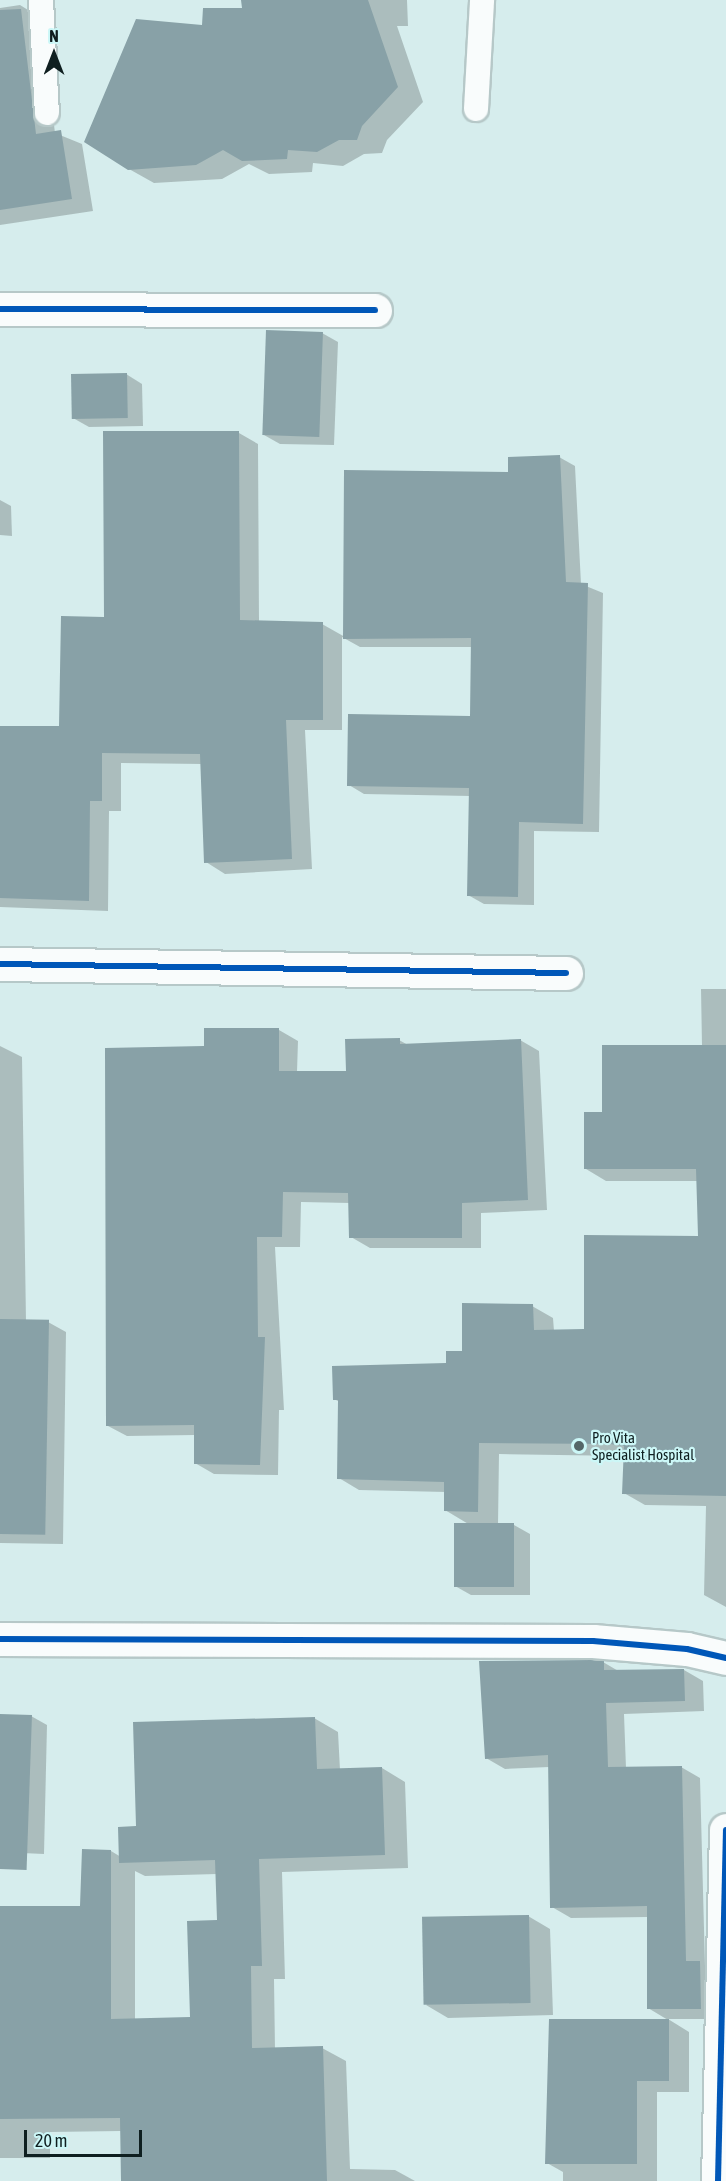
<!DOCTYPE html>
<html>
<head>
<meta charset="utf-8">
<style>
	body { margin:0 }
	#map { position:relative; width:726px; height:2181px; overflow:hidden; background:#d6eded; font-family:"Asap Condensed",sans-serif }
	div>[style] { position:absolute }
	[style*='--x'] { left:calc(var(--x)*1px); top:calc(var(--y)*1px); width:calc(var(--w)*1px); rotate:calc(var(--a)*1deg) }
	.shadow>* { inset:0; background:#0003 }
	.building>* { inset:0; background:#88a1a7; transform-origin:0 0 }
	.roads { filter:drop-shadow(2px 0 #b6c8c8) drop-shadow(-2px 0 #b6c8c8) drop-shadow(0 2px #b6c8c8) drop-shadow(0 -2px #b6c8c8) }
	.service>* { height:24px; margin:-12px; padding:0 12px; transform-origin:12px; border-radius:12px; background:#f9fcfc }
	.minor>* { height:33px; margin:-16.5px; padding:0 16.5px; transform-origin:16.5px; border-radius:16.5px; background:#f9fcfc }
	.cycleway>* { height:6px; margin:-3px; padding:0 3px; transform-origin:3px; border-radius:3px; background:#0057b8 }
	.dots>* { width:16px; height:16px; translate:-50% -50%; box-sizing:border-box; border:3px solid #ccf7f7; border-radius:50% }
	span { translate:-50% -50%; white-space:nowrap; text-align:center; line-height:1.15; -webkit-text-stroke:4.5px #ccf7f7; paint-order:stroke }
	.poi-label { font-size:15px; color:#0f1f20 }
	.left { translate:0 -50%; text-align:left }
	.north { position:absolute; left:24px; top:24px; width:60px; height:60px; -webkit-text-stroke:4px #ccf7f7; paint-order:stroke; rotate:0deg; font-size:16px; font-weight:700; line-height:24px; text-align:center; color:#0f1f20 }
	.north::after { content:''; display:block; margin:auto; width:21px; height:27px; background:#0f1f20; clip-path:polygon(50% 0,100% 100%,50% 72%,0 100%) }
	.scale { position:absolute; left:24px; top:2130px; width:118px; height:27px; box-sizing:border-box; border:3px solid #0f1f20; border-top:0; padding-left:8px; font-size:18px; line-height:21px; white-space:nowrap; color:#0f1f20; -webkit-text-stroke:4px #ccf7f7; paint-order:stroke }
</style>
</head>
<body>
<div id="map">
	<div class="shadow">
		<i style="clip-path:polygon(243px 0,407px 0,408px 26px,397px 26px,423px 102px,387px 140px,382px 153px,364px 154px,343px 166px,313px 163px,312px 172px,269px 174px,249px 164px,222px 179px,154px 183px,129px 169px,203px 26px,243px 10px)"></i>
		<i style="clip-path:polygon(20px 5px,41px 18px,55px 133px,82px 144px,93px 211px,0 225px,0 8px)"></i>
		<i style="clip-path:polygon(322px 333px,338px 342px,334px 445px,280px 444px,264px 435px)"></i>
		<i style="clip-path:polygon(126px 374px,142px 384px,143px 426px,89px 427px,73px 418px)"></i>
		<i style="clip-path:polygon(239px 433px,258px 444px,259px 622px,322px 624px,345px 637px,510px 473px,559px 457px,575px 466px,581px 584px,603px 593px,599px 832px,534px 831px,534px 905px,484px 904px,468px 895px,470px 796px,364px 794px,349px 785px,471px 718px,473px 647px,360px 647px,342px 637px,342px 730px,305px 730px,312px 869px,225px 874px,206px 862px,202px 764px,121px 763px,121px 811px,109px 811px,108px 911px,0 907px,0 727px,61px 727px,105px 618px)"></i>
		<i style="clip-path:polygon(0 500px,11px 506px,12px 536px,0 535px)"></i>
		<i style="clip-path:polygon(701px 989px,726px 989px,726px 1607px,704px 1595px,706px 1506px,645px 1505px,624px 1493px,625px 1456px,499px 1454px,498px 1525px,514px 1525px,530px 1534px,530px 1595px,471px 1595px,455px 1586px,470px 1525px,445px 1510px,446px 1492px,359px 1490px,339px 1478px,340px 1402px,334px 1399px,447px 1365px,532px 1306px,553px 1318px,554px 1331px,586px 1331px,700px 1238px,698px 1181px,606px 1181px,586px 1169px,603px 1113px,702px 1046px)"></i>
		<i style="clip-path:polygon(279px 1030px,298px 1041px,297px 1072px,347px 1072px,399px 1040px,408px 1045px,520px 1040px,539px 1051px,547px 1210px,481px 1213px,481px 1248px,370px 1248px,351px 1237px,350px 1203px,301px 1202px,300px 1247px,275px 1247px,284px 1410px,279px 1410px,278px 1475px,214px 1474px,195px 1463px,195px 1435px,127px 1436px,108px 1426px,206px 1047px)"></i>
		<i style="clip-path:polygon(0 1046px,22px 1057px,26px 1321px,48px 1322px,66px 1332px,63px 1544px,0 1543px)"></i>
		<i style="clip-path:polygon(603px 1662px,620px 1672px,684px 1670px,703px 1681px,704px 1711px,624px 1714px,626px 1768px,681px 1767px,700px 1778px,705px 1966px,719px 1974px,719px 2019px,668px 2019px,689px 2032px,689px 2092px,657px 2092px,657px 2181px,563px 2181px,563px 2172px,547px 2163px,668px 2020px,648px 2008px,648px 1917px,571px 1918px,552px 1907px,549px 1767px,505px 1769px,486px 1758px)"></i>
		<i style="clip-path:polygon(0 1715px,31px 1716px,47px 1725px,44px 1854px,0 1852px)"></i>
		<i style="clip-path:polygon(evenodd,314px 1718px,338px 1732px,340px 1770px,382px 1768px,405px 1782px,408px 1868px,282px 1872px,285px 1979px,274px 1979px,275px 2049px,322px 2048px,346px 2061px,350px 2169px,395px 2170px,415px 2181px,122px 2181px,121px 2131px,50px 2132px,50px 2158px,0 2158px,0 1908px,82px 1908px,111px 1851px,121px 1857px,138px 1827px,314px 1718px,135px 1871px,145px 1876px,217px 1874px,219px 1921px,191px 2018px,135px 2020px,135px 1871px)"></i>
		<i style="clip-path:polygon(528px 1916px,550px 1929px,553px 2015px,448px 2018px,426px 2005px)"></i>
	</div>
	<div class="building">
		<i style="clip-path:polygon(241px 0,368px 0,398px 87px,362px 126px,357px 140px,339px 140px,317px 152px,288px 150px,287px 159px,242px 161px,223px 150px,196px 165px,128px 170px,84px 142px,136px 19px,202px 25px,203px 8px,242px 8px)"></i>
		<i style="clip-path:polygon(21px 9px,36px 134px,61px 130px,72px 199px,0 210px,0 10px)"></i>
		<i style="left:266px;top:330px;width:57px;height:105px;rotate:2deg"></i>
		<i style="left:127px;top:373px;width:45px;height:56px;rotate:89deg"></i>
		<i style="clip-path:polygon(103px 431px,239px 431px,240px 620px,323px 622px,323px 720px,286px 720px,292px 859px,204px 863px,200px 754px,102px 753px,102px 801px,90px 801px,89px 901px,0 898px,0 726px,59px 726px,61px 616px,104px 617px)"></i>
		<i style="clip-path:polygon(560px 455px,566px 582px,588px 583px,583px 824px,519px 822px,518px 897px,467px 896px,469px 788px,347px 786px,348px 714px,470px 716px,471px 638px,343px 639px,344px 470px,508px 472px,508px 457px)"></i>
		<i style="clip-path:polygon(204px 1028px,279px 1028px,279px 1071px,346px 1071px,345px 1039px,400px 1038px,400px 1044px,521px 1039px,528px 1200px,462px 1203px,462px 1238px,349px 1238px,348px 1193px,283px 1192px,282px 1237px,257px 1237px,258px 1337px,265px 1337px,260px 1465px,194px 1464px,194px 1425px,106px 1426px,105px 1048px,204px 1046px)"></i>
		<i style="clip-path:polygon(602px 1045px,726px 1045px,726px 1496px,622px 1494px,624px 1446px,610px 1444px,479px 1443px,478px 1512px,444px 1511px,444px 1482px,337px 1479px,338px 1400px,333px 1400px,332px 1366px,446px 1363px,446px 1351px,462px 1351px,462px 1303px,533px 1304px,534px 1330px,584px 1329px,584px 1235px,698px 1236px,696px 1169px,584px 1169px,584px 1112px,602px 1112px)"></i>
		<i style="left:0;top:1319px;width:49px;height:215px;rotate:1deg"></i>
		<i style="left:454px;top:1523px;width:60px;height:64px"></i>
		<i style="clip-path:polygon(592px 1660px,604px 1661px,604px 1670px,684px 1669px,685px 1701px,606px 1703px,608px 1767px,682px 1766px,686px 1961px,700px 1961px,701px 2009px,647px 2009px,647px 1906px,550px 1908px,548px 1755px,485px 1759px,479px 1661px)"></i>
		<i style="left:0;top:1714px;width:32px;height:155px;rotate:2deg"></i>
		<i style="clip-path:polygon(315px 1717px,317px 1769px,382px 1767px,385px 1855px,259px 1859px,262px 1966px,251px 1966px,252px 2048px,323px 2046px,327px 2181px,121px 2181px,120px 2118px,0 2119px,0 1906px,80px 1906px,82px 1849px,111px 1850px,111px 2019px,190px 2017px,187px 1921px,217px 1920px,215px 1860px,119px 1863px,118px 1827px,136px 1826px,133px 1722px)"></i>
		<i style="left:529px;top:1915px;width:88px;height:107px;rotate:89deg"></i>
		<i style="clip-path:polygon(549px 2019px,669px 2019px,669px 2081px,637px 2081px,637px 2164px,545px 2164px)"></i>
	</div>
	<div class="roads">
		<div class="service">
			<i style="--x:41;--y:0;--w:113;--a:87"></i>
			<i style="--x:476;--y:109;--w:109;--a:-86.8"></i>
		</div>
		<div class="minor">
			<i style="--x:0;--y:309;--w:375;--a:0.2"></i>
			<i style="--x:0;--y:964;--w:566;--a:0.91"></i>
			<i style="--x:0;--y:1639;--w:593;--a:0.19"></i>
			<i style="--x:593;--y:1641;--w:94;--a:4.9"></i>
			<i style="--x:687;--y:1649;--w:40;--a:13"></i>
			<i style="--x:718;--y:2181;--w:351;--a:-88.7"></i>
		</div>
	</div>
	<div class="cycleway">
		<i style="--x:0;--y:309;--w:375;--a:0.2"></i>
		<i style="--x:0;--y:964;--w:566;--a:0.91"></i>
		<i style="--x:0;--y:1639;--w:593;--a:0.19"></i>
		<i style="--x:593;--y:1641;--w:94;--a:4.9"></i>
		<i style="--x:687;--y:1649;--w:40;--a:13"></i>
		<i style="--x:718;--y:2181;--w:351;--a:-88.7"></i>
	</div>
	<div class="dots">
		<i style="left:579px;top:1446px;background:#556768"></i>
	</div>
	<div class="poi-label">
		<span class="left" style="left:592px;top:1446px">Pro Vita<br>Specialist Hospital</span>
	</div>
	<div class="north">N</div>
	<div class="scale">20 m</div>
</div>
</body>
</html>
